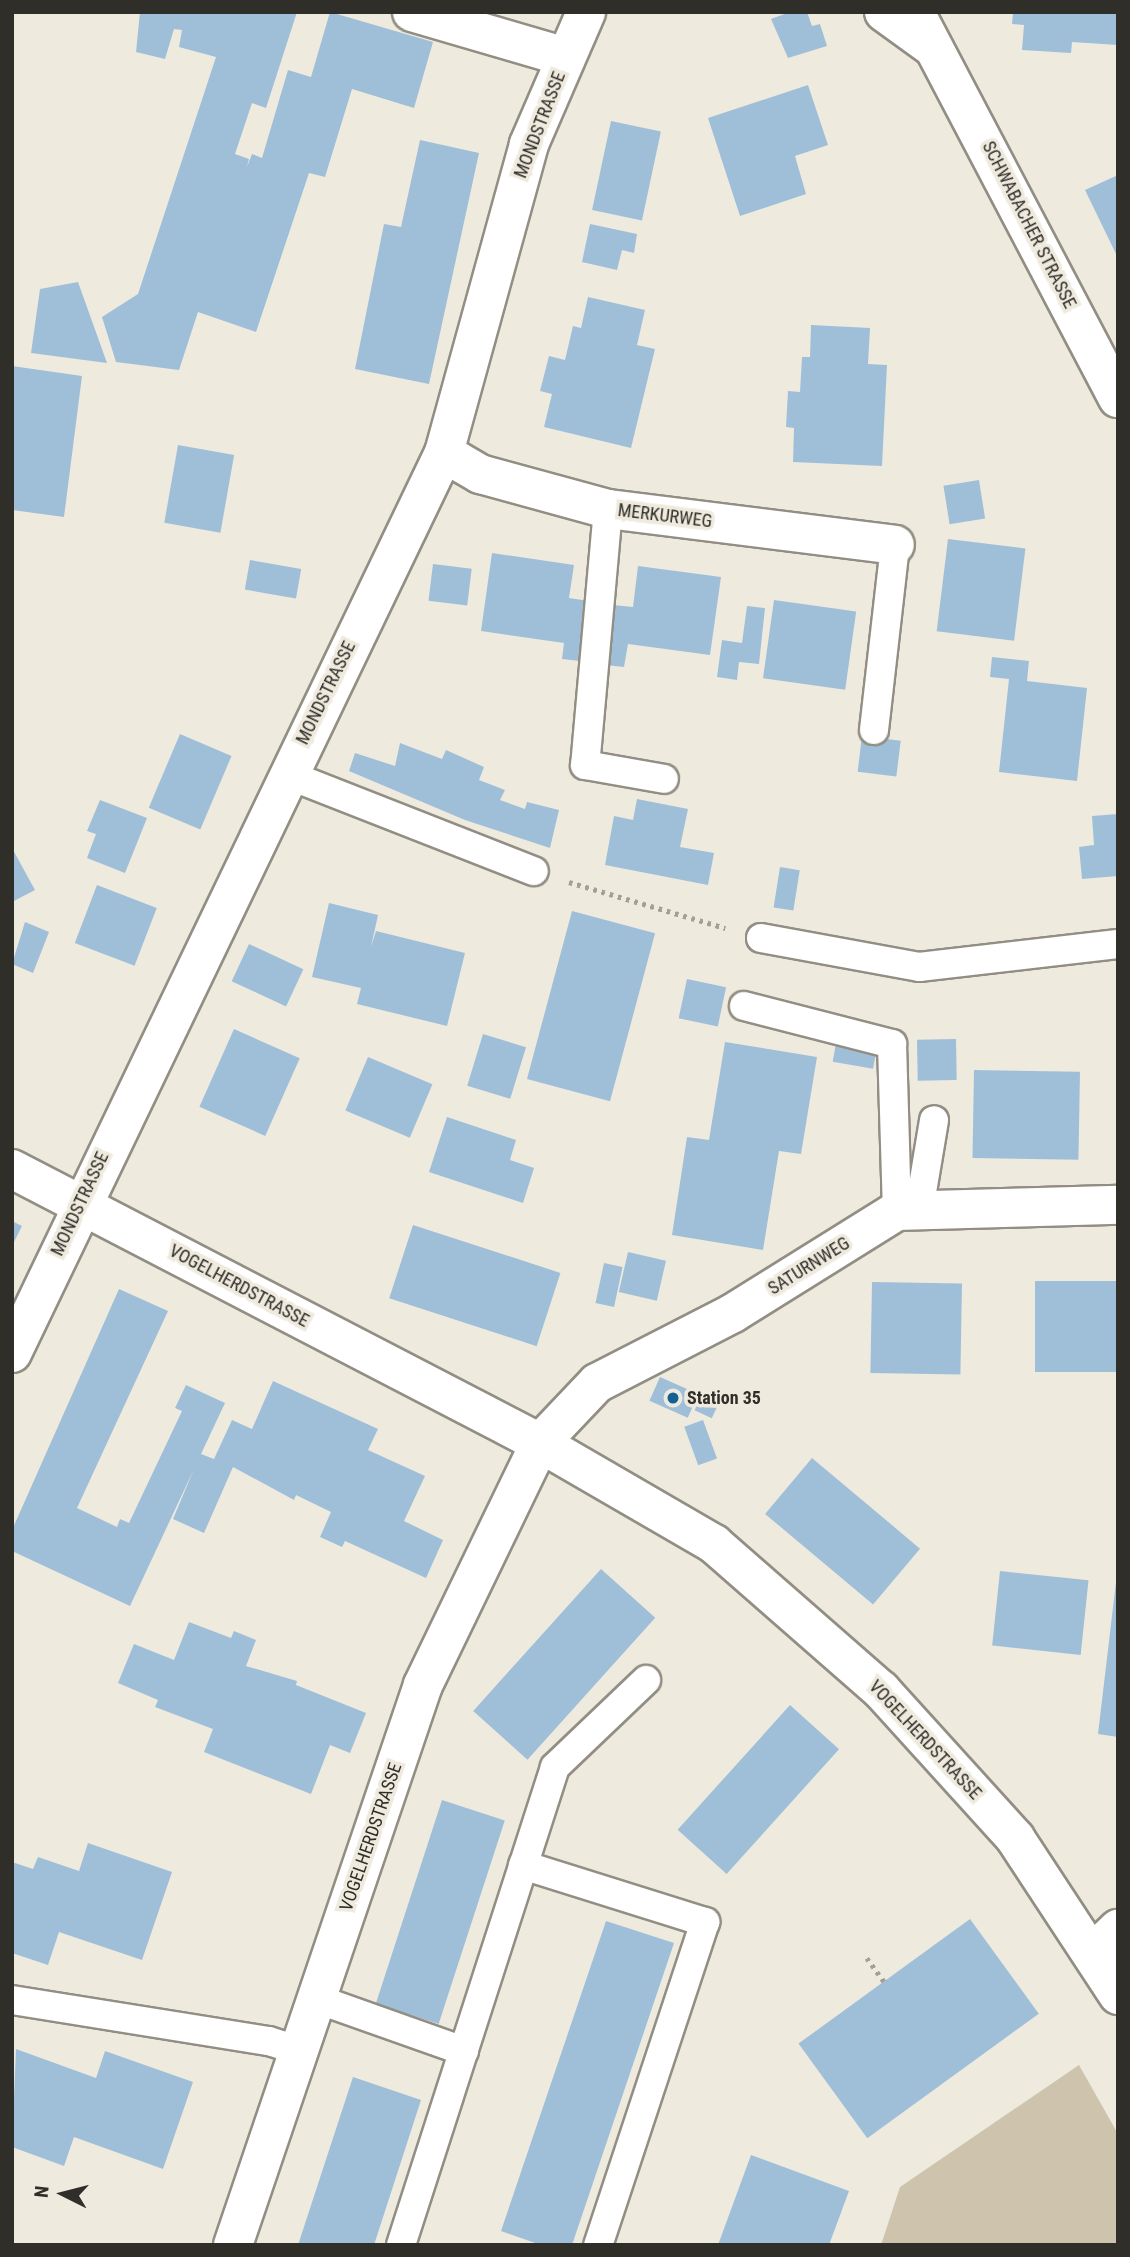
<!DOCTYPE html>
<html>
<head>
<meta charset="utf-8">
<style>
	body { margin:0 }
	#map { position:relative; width:1130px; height:2257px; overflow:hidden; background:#efeade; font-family:"Roboto Condensed",sans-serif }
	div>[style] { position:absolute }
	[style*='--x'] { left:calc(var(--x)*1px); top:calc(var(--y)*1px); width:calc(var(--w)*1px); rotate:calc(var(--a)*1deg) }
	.green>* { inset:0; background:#cec4ae }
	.building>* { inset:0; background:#9fbfd9; transform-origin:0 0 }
	.path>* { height:4.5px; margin-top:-2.25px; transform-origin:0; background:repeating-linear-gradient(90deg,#a4a097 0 3.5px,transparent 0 8.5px) }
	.roads { filter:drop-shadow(2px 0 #928e83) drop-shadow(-2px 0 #928e83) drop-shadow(0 2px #928e83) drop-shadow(0 -2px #928e83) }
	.service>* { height:28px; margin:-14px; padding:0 14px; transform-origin:14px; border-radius:14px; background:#fff }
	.minor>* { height:38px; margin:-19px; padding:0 19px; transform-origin:19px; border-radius:19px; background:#fff }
	.tertiary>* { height:38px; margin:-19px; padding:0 19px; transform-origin:19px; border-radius:19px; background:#fff }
	.dots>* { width:19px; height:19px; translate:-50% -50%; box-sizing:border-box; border:4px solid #efeade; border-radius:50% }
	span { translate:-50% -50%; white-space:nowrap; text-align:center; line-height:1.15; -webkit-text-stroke:7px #efeade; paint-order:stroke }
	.street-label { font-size:18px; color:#302e29 }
	.poi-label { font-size:18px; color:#302e29; font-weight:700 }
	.left { translate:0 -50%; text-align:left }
	.frame { position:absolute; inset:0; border:14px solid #302e29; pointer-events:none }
	.north { position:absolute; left:28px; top:2159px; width:70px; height:70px; -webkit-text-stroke:5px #efeade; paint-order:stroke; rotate:276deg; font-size:19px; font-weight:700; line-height:28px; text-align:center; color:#302e29 }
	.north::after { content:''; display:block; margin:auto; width:24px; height:32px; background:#302e29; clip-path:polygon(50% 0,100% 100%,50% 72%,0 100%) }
</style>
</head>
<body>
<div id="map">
	<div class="green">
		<i style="clip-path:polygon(1079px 2065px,1118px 2134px,1118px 2245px,881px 2245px,900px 2187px)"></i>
	</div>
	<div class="building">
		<i style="clip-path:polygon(140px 12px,297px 12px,266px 108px,252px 103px,235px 154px,249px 159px,247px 167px,252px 154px,262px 158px,288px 70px,311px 77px,330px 12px,433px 42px,414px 108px,352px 89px,325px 177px,309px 173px,256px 332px,198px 312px,179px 370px,116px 362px,102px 317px,138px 294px,216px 57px,179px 47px,182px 30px,174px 29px,165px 59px,136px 52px)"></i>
		<i style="clip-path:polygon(790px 12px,807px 12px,812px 26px,820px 24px,827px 46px,788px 58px,771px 19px)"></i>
		<i style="clip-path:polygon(1013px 12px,1118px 12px,1118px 45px,1072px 42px,1071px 53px,1022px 50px,1024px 25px,1012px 24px)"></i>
		<i style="clip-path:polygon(808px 85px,828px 145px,795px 156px,806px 194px,740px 216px,708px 118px)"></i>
		<i style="left:611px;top:121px;width:51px;height:91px;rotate:12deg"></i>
		<i style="clip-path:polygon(420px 140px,479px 153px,429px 384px,355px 369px,384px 224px,401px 227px)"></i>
		<i style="clip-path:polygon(1118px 175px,1118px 258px,1085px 190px)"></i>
		<i style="clip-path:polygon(590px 224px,637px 234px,634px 253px,622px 250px,617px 270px,582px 262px)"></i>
		<i style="clip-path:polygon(78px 282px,107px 363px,31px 353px,40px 289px)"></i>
		<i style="clip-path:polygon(588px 297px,645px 310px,637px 345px,655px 349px,631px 448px,544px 427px,552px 394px,540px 391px,549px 356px,565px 360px,573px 326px,581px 328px)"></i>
		<i style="clip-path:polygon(811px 325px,870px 328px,868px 364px,887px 365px,882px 466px,793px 462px,794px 428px,786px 427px,788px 391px,800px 392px,802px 357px,810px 357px)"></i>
		<i style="clip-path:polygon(12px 366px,82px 376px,64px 517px,12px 510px)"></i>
		<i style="left:178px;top:445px;width:57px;height:79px;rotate:10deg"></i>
		<i style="left:979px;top:480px;width:39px;height:36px;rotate:81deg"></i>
		<i style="left:948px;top:539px;width:78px;height:93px;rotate:7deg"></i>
		<i style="clip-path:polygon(492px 553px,574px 565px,569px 598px,589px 601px,580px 661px,562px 659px,564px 643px,481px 631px)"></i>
		<i style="left:250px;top:560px;width:52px;height:30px;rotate:10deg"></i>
		<i style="left:433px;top:564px;width:39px;height:37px;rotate:7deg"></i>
		<i style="clip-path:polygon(638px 566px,721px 577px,710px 655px,628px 644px,624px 667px,605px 665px,613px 605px,633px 607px)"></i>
		<i style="left:774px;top:600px;width:83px;height:79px;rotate:8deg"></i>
		<i style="clip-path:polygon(747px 606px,765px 608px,759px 664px,739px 662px,737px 680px,717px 677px,722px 640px,742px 643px)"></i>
		<i style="clip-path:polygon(992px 657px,1029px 661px,1027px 681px,1087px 688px,1077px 781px,999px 772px,1009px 679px,990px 677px)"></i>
		<i style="left:180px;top:734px;width:56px;height:80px;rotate:23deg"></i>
		<i style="left:862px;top:736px;width:39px;height:36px;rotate:7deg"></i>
		<i style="clip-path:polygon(400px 743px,442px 759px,446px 750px,484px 767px,479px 780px,505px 790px,500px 800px,525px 809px,527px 802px,559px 810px,550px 848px,465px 820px,349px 771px,355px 753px,395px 766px)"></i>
		<i style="clip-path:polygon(637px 799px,688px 809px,680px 847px,714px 853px,708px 885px,605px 865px,614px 816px,633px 820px)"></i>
		<i style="clip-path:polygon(100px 800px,147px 818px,125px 873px,87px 858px,96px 834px,87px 831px)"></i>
		<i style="clip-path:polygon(1118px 814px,1118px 876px,1082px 879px,1079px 847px,1094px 845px,1092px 816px)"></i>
		<i style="clip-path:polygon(12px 848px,35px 890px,12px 902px)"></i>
		<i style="left:780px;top:867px;width:20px;height:41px;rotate:9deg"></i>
		<i style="left:97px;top:885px;width:64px;height:62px;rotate:21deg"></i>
		<i style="clip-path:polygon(329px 903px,378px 915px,371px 947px,376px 931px,465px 953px,447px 1026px,357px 1004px,361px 988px,312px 977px)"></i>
		<i style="left:572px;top:911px;width:86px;height:174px;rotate:15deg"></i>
		<i style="clip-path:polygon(25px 922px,49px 932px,33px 973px,12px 964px)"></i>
		<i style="left:249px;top:944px;width:60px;height:41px;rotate:25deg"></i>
		<i style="left:687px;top:979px;width:40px;height:40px;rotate:12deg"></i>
		<i style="left:234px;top:1029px;width:72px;height:85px;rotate:24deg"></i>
		<i style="left:483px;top:1034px;width:45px;height:54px;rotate:17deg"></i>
		<i style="left:956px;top:1039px;width:41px;height:39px;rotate:89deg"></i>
		<i style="clip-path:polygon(725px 1042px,817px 1057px,801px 1154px,779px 1151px,763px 1250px,672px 1235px,687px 1137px,709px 1140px)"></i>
		<i style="left:836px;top:1043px;width:41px;height:19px;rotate:10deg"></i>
		<i style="left:368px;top:1057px;width:70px;height:58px;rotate:23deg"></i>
		<i style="left:974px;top:1070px;width:106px;height:88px;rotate:1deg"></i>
		<i style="clip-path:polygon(447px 1117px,516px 1140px,510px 1160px,534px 1168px,523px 1203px,429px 1172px)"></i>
		<i style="clip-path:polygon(12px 1221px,22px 1226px,12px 1246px)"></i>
		<i style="left:413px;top:1225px;width:155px;height:77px;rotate:18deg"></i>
		<i style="left:628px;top:1252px;width:39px;height:41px;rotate:13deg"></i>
		<i style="left:604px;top:1263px;width:19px;height:41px;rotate:12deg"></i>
		<i style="left:1118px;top:1281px;width:91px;height:83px;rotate:90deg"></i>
		<i style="left:872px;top:1282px;width:90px;height:91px;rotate:1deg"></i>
		<i style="clip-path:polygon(119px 1289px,168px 1311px,77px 1508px,117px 1527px,120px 1519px,129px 1523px,182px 1411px,175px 1408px,186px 1385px,225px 1403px,201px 1454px,214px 1459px,232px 1420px,252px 1429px,273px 1381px,378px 1429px,368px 1450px,425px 1476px,404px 1521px,443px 1540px,426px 1578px,345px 1541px,342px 1547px,320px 1537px,331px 1512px,296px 1495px,294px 1500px,233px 1467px,204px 1533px,173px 1519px,194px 1469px,130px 1606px,12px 1551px,12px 1530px)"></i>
		<i style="left:660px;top:1377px;width:42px;height:26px;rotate:24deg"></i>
		<i style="left:703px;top:1392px;width:19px;height:20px;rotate:25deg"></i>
		<i style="left:703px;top:1420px;width:41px;height:20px;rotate:70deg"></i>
		<i style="left:812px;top:1458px;width:141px;height:73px;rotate:40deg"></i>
		<i style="left:601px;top:1569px;width:73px;height:191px;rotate:42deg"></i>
		<i style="left:1000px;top:1571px;width:89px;height:75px;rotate:6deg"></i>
		<i style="clip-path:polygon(1116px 1582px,1118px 1582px,1118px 1737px,1098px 1734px)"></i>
		<i style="clip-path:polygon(189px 1622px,231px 1638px,234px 1631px,256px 1640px,246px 1666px,297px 1681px,296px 1685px,366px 1713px,350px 1753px,330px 1745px,311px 1794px,204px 1752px,213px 1729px,155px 1707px,158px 1700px,118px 1683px,134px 1644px,174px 1660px)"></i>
		<i style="left:790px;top:1705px;width:66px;height:168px;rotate:42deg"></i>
		<i style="left:442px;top:1800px;width:66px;height:214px;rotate:18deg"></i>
		<i style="clip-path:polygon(88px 1843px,172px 1872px,142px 1960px,59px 1932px,48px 1965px,12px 1953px,12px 1862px,33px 1869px,38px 1857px,79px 1871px)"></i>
		<i style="left:970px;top:1919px;width:117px;height:212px;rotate:54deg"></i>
		<i style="clip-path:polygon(606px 1921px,674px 1943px,572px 2245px,541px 2245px,501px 2231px)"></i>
		<i style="clip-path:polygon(16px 2049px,96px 2078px,105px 2051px,193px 2082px,163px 2169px,74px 2137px,64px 2166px,12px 2147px)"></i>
		<i style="clip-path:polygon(353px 2077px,421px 2100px,374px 2245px,298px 2245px)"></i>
		<i style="clip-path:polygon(751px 2155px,849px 2191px,829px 2245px,718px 2245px)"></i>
	</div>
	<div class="path">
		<i style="--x:569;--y:882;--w:163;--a:16.4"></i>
		<i style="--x:867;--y:1958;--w:32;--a:54"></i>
	</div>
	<div class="roads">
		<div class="service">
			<i style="--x:608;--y:509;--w:257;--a:95.1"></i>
			<i style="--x:585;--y:765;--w:80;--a:10"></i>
			<i style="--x:874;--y:730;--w:186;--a:-83.5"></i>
			<i style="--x:286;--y:774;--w:266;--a:21.4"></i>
			<i style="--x:761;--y:938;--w:161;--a:10.4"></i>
			<i style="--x:919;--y:967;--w:200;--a:-6.6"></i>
			<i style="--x:744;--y:1006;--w:153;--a:14.4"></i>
			<i style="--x:892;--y:1044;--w:167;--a:88.3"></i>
			<i style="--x:919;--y:1210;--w:91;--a:-80.5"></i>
			<i style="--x:523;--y:1865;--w:191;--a:17.4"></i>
			<i style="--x:705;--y:1922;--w:340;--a:108.3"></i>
			<i style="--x:317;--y:1999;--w:156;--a:19.5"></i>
			<i style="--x:12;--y:2000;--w:260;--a:9.1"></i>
			<i style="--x:269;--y:2041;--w:32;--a:18"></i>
			<i style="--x:401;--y:2245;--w:502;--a:-72.14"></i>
			<i style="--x:555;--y:1767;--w:126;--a:-43.7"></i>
		</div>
		<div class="minor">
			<i style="--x:412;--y:12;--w:160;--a:16.3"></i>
			<i style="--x:444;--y:453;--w:42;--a:30.3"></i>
			<i style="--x:480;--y:474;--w:133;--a:15.3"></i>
			<i style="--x:608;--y:509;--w:289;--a:7.1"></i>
			<i style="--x:12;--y:1169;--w:595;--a:27.43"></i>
			<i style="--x:540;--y:1443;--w:201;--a:30.1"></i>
			<i style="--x:714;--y:1544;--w:222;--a:41.2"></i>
			<i style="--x:881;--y:1690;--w:200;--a:47.8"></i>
			<i style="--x:1015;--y:1838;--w:188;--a:56.7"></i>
			<i style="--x:1093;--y:1953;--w:35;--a:-44"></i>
			<i style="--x:233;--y:2245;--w:591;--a:-71.26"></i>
			<i style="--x:423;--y:1685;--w:269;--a:-64.2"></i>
			<i style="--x:540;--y:1443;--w:83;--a:-46.5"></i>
			<i style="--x:597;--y:1383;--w:153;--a:-27.2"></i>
			<i style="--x:733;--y:1313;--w:193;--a:-31.9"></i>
			<i style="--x:897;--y:1211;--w:221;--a:-1.6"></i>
		</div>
		<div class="tertiary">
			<i style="--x:884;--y:12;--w:58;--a:35.9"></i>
			<i style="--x:915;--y:12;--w:436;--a:62.3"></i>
			<i style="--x:12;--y:1353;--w:998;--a:-64.36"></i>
			<i style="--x:444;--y:453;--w:320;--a:-74.6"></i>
			<i style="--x:529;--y:144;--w:144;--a:-66.6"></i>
		</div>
	</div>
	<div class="dots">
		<i style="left:673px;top:1398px;background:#136093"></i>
	</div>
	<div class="street-label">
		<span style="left:540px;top:125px;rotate:-69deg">MONDSTRASSE</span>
		<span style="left:1029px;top:225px;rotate:63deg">SCHWABACHER STRASSE</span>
		<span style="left:665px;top:516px;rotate:7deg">MERKURWEG</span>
		<span style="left:326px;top:693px;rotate:-64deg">MONDSTRASSE</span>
		<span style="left:80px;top:1204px;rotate:-65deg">MONDSTRASSE</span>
		<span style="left:809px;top:1266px;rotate:-32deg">SATURNWEG</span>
		<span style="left:239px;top:1286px;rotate:28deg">VOGELHERDSTRASSE</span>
		<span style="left:925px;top:1740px;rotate:47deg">VOGELHERDSTRASSE</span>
		<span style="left:371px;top:1837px;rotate:-71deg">VOGELHERDSTRASSE</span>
	</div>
	<div class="poi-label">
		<span class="left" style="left:687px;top:1398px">Station 35</span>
	</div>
	<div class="frame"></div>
	<div class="north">N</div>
</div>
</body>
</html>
